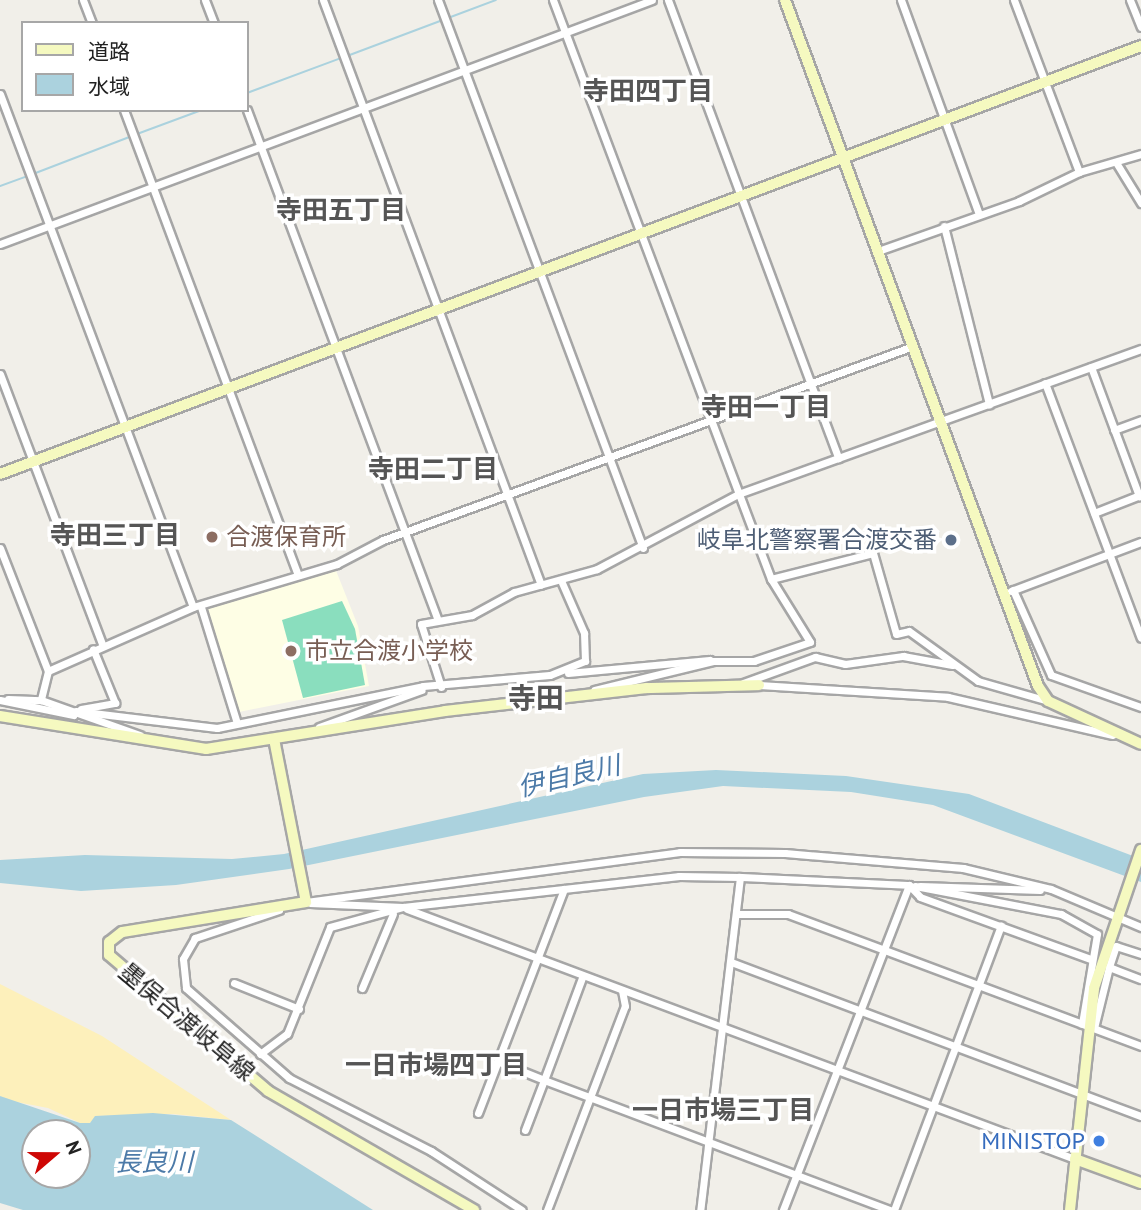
<!DOCTYPE html>
<html>
<head>
<meta charset="utf-8">
<style>
	body { margin:0 }
	#map { position:relative; width:1141px; height:1210px; overflow:hidden; background:#f1efe9; font-family:"PT Sans","Noto Sans JP",sans-serif }
	div>[style] { position:absolute }
	[style*='--x'] { left:calc(var(--x)*1px); top:calc(var(--y)*1px); width:calc(var(--w)*1px); rotate:calc(var(--a)*1deg) }
	.education>* { inset:0; background:#fefee5 }
	.sand>* { inset:0; background:#fdf0bb }
	.pitch>* { inset:0; background:#8adebe }
	.water>* { inset:0; background:#abd2de }
	.stream>* { height:2px; margin:-1px; padding:0 1px; transform-origin:1px; border-radius:1px; background:#abd2de }
	.roads { filter:drop-shadow(2px 0 #a6a6a6) drop-shadow(-2px 0 #a6a6a6) drop-shadow(0 2px #a6a6a6) drop-shadow(0 -2px #a6a6a6) }
	.street>* { height:7px; margin:-3.5px; padding:0 3.5px; transform-origin:3.5px; border-radius:3.5px; background:#fff }
	.secondary>* { height:10px; margin:-5px; padding:0 5px; transform-origin:5px; border-radius:5px; background:#f5f9c0 }
	.dots>* { width:19px; height:19px; translate:-50% -50%; box-sizing:border-box; border:4px solid #fff; border-radius:50% }
	span { translate:-50% -50%; white-space:nowrap; text-align:center; line-height:1.15; -webkit-text-stroke:7px #fff; paint-order:stroke }
	.education-label { font-size:24px; color:#785e54 }
	.left { translate:0 -50%; text-align:left }
	.service-label { font-size:24px; color:#4e5e75 }
	.right { translate:-100% -50%; text-align:right }
	.street-label { font-size:24px; color:#222 }
	.shop-label { font-size:24px; color:#366cbe }
	.neighbourhood-label { font-size:26px; color:#555; font-weight:700 }
	.water-label { font-size:26px; color:#4c7aa8; font-style:italic }
	.quarter-label { font-size:28px; color:#555; font-weight:700 }
	.legend { position:absolute; left:21px; top:21px; width:228px; height:91px; box-sizing:border-box; background:#fff; border:2px solid #a7a7a7; margin:0; padding:9px 12px; list-style:none; font-size:21px; color:#222 }
	.legend li { display:flex; align-items:center; gap:14px; height:35px }
	.legend b { width:35px; border:2px solid #a7a7a7 }
	.north { position:absolute; left:21px; top:1119px; width:70px; height:70px; box-sizing:border-box; background:#fff; border:2px solid #a7a7a7; border-radius:50%; rotate:70deg; font-size:19px; font-weight:700; line-height:28px; text-align:center; color:#222 }
	.north::after { content:''; display:block; margin:auto; width:24px; height:32px; background:#ce0705; clip-path:polygon(50% 0,100% 100%,50% 72%,0 100%) }
</style>
</head>
<body>
<div id="map">
	<div class="education">
		<i style="clip-path:polygon(335px 568px,358px 626px,369px 686px,239px 712px,205px 610px)"></i>
	</div>
	<div class="sand">
		<i style="clip-path:polygon(0 984px,102px 1036px,231px 1120px,173px 1114px,96px 1116px,90px 1123px,80px 1123px,48px 1108px,6px 1100px,0 1096px)"></i>
	</div>
	<div class="pitch">
		<i style="clip-path:polygon(342px 601px,355px 629px,365px 685px,303px 698px,282px 620px)"></i>
	</div>
	<div class="water">
		<i style="clip-path:polygon(716px 770px,846px 776px,969px 794px,1141px 859px,1141px 882px,933px 805px,851px 792px,723px 786px,644px 797px,289px 869px,176px 885px,81px 891px,0 883px,0 860px,85px 855px,232px 859px,284px 854px,643px 774px)"></i>
		<i style="clip-path:polygon(evenodd,0 1096px,80px 1123px,90px 1123px,95px 1116px,153px 1113px,231px 1120px,373px 1210px,23px 1210px,0 1203px,0 1096px,77px 1133px,77px 1175px,35px 1175px,35px 1133px,77px 1133px)"></i>
	</div>
	<div class="stream">
		<i style="--x:448;--y:18;--w:51;--a:-20.6"></i>
		<i style="--x:347;--y:56;--w:103;--a:-20.6"></i>
		<i style="--x:247;--y:93;--w:100;--a:-20.4"></i>
		<i style="--x:137;--y:134;--w:69;--a:-20.3"></i>
		<i style="--x:33;--y:174;--w:106;--a:-21"></i>
		<i style="--x:0;--y:186;--w:29;--a:-20"></i>
	</div>
	<div class="roads">
		<div class="street">
			<i style="--x:83;--y:0;--w:25;--a:69"></i>
			<i style="--x:205;--y:0;--w:25;--a:69"></i>
			<i style="--x:323;--y:0;--w:624;--a:69.56"></i>
			<i style="--x:438;--y:0;--w:585;--a:69.49"></i>
			<i style="--x:553;--y:0;--w:619;--a:69.37"></i>
			<i style="--x:771;--y:579;--w:74;--a:58.2"></i>
			<i style="--x:810;--y:642;--w:59;--a:161.3"></i>
			<i style="--x:754;--y:661;--w:41;--a:180"></i>
			<i style="--x:713;--y:661;--w:122;--a:166.3"></i>
			<i style="--x:668;--y:0;--w:489;--a:69.6"></i>
			<i style="--x:901;--y:0;--w:228;--a:70"></i>
			<i style="--x:1014;--y:0;--w:184;--a:69.3"></i>
			<i style="--x:1130;--y:0;--w:29;--a:68"></i>
			<i style="--x:0;--y:94;--w:548;--a:69.38"></i>
			<i style="--x:124;--y:110;--w:496;--a:69.5"></i>
			<i style="--x:247;--y:110;--w:542;--a:69.49"></i>
			<i style="--x:1117;--y:164;--w:46;--a:58.4"></i>
			<i style="--x:944;--y:226;--w:184;--a:75.8"></i>
			<i style="--x:0;--y:244;--w:696;--a:-20.52"></i>
			<i style="--x:878;--y:251;--w:150;--a:-19.5"></i>
			<i style="--x:1019;--y:201;--w:67;--a:-25.8"></i>
			<i style="--x:1079;--y:172;--w:65;--a:-16.2"></i>
			<i style="--x:1091;--y:367;--w:138;--a:69.6"></i>
			<i style="--x:0;--y:374;--w:289;--a:69.3"></i>
			<i style="--x:1045;--y:383;--w:272;--a:69.4"></i>
			<i style="--x:1114;--y:430;--w:29;--a:-20"></i>
			<i style="--x:1094;--y:513;--w:49;--a:-21.4"></i>
			<i style="--x:0;--y:548;--w:132;--a:68.7"></i>
			<i style="--x:48;--y:671;--w:30;--a:104"></i>
			<i style="--x:41;--y:700;--w:105;--a:19.5"></i>
			<i style="--x:771;--y:579;--w:105;--a:-14.3"></i>
			<i style="--x:873;--y:553;--w:84;--a:74.1"></i>
			<i style="--x:896;--y:634;--w:13;--a:-13"></i>
			<i style="--x:909;--y:631;--w:85;--a:35.9"></i>
			<i style="--x:978;--y:681;--w:73;--a:15.9"></i>
			<i style="--x:1013;--y:590;--w:93;--a:65.9"></i>
			<i style="--x:1051;--y:675;--w:96;--a:19.6"></i>
			<i style="--x:1011;--y:591;--w:139;--a:-20.7"></i>
			<i style="--x:201;--y:607;--w:121;--a:72.8"></i>
			<i style="--x:48;--y:671;--w:158;--a:-23.8"></i>
			<i style="--x:193;--y:607;--w:150;--a:-16.6"></i>
			<i style="--x:337;--y:564;--w:52;--a:-27.6"></i>
			<i style="--x:383;--y:540;--w:564;--a:-20.1"></i>
			<i style="--x:568;--y:673;--w:142;--a:-5.3"></i>
			<i style="--x:743;--y:683;--w:77;--a:-19.9"></i>
			<i style="--x:815;--y:657;--w:31;--a:13"></i>
			<i style="--x:845;--y:664;--w:59;--a:-7.9"></i>
			<i style="--x:903;--y:656;--w:50;--a:10.4"></i>
			<i style="--x:759;--y:685;--w:189;--a:3.6"></i>
			<i style="--x:948;--y:697;--w:169;--a:13"></i>
			<i style="--x:441;--y:687;--w:66;--a:-107.6"></i>
			<i style="--x:421;--y:624;--w:52;--a:-10"></i>
			<i style="--x:472;--y:615;--w:48;--a:-28.7"></i>
			<i style="--x:514;--y:592;--w:86;--a:-15.5"></i>
			<i style="--x:597;--y:569;--w:160;--a:-28"></i>
			<i style="--x:738;--y:494;--w:428;--a:-19.8"></i>
			<i style="--x:8;--y:699;--w:33;--a:2"></i>
			<i style="--x:0;--y:700;--w:75;--a:11.6"></i>
			<i style="--x:81;--y:709;--w:35;--a:-10"></i>
			<i style="--x:115;--y:703;--w:58;--a:-112.2"></i>
			<i style="--x:76;--y:711;--w:142;--a:6.9"></i>
			<i style="--x:217;--y:728;--w:210;--a:-11.5"></i>
			<i style="--x:423;--y:686;--w:127;--a:-5"></i>
			<i style="--x:550;--y:675;--w:38;--a:-22"></i>
			<i style="--x:585;--y:661;--w:28;--a:-92"></i>
			<i style="--x:584;--y:633;--w:55;--a:-113.7"></i>
			<i style="--x:319;--y:727;--w:109;--a:-19.8"></i>
			<i style="--x:740;--y:877;--w:169;--a:2.7"></i>
			<i style="--x:909;--y:885;--w:349;--a:111.2"></i>
			<i style="--x:909;--y:885;--w:16;--a:47"></i>
			<i style="--x:920;--y:897;--w:181;--a:20"></i>
			<i style="--x:915;--y:886;--w:149;--a:10.9"></i>
			<i style="--x:1061;--y:914;--w:41;--a:29.1"></i>
			<i style="--x:1097;--y:934;--w:91;--a:99.5"></i>
			<i style="--x:920;--y:886;--w:120;--a:1.9"></i>
			<i style="--x:306;--y:902;--w:377;--a:-7.6"></i>
			<i style="--x:680;--y:852;--w:105;--a:0.5"></i>
			<i style="--x:785;--y:853;--w:179;--a:4.8"></i>
			<i style="--x:963;--y:868;--w:90;--a:13.4"></i>
			<i style="--x:1051;--y:889;--w:98;--a:22.9"></i>
			<i style="--x:310;--y:903;--w:93;--a:2.5"></i>
			<i style="--x:403;--y:907;--w:278;--a:-6.4"></i>
			<i style="--x:679;--y:876;--w:61;--a:0.9"></i>
			<i style="--x:740;--y:877;--w:335;--a:96.8"></i>
			<i style="--x:407;--y:909;--w:713;--a:20.52"></i>
			<i style="--x:279;--y:910;--w:89;--a:161.6"></i>
			<i style="--x:195;--y:938;--w:24;--a:120"></i>
			<i style="--x:183;--y:959;--w:29;--a:84"></i>
			<i style="--x:186;--y:988;--w:137;--a:41.1"></i>
			<i style="--x:289;--y:1078;--w:160;--a:27.2"></i>
			<i style="--x:431;--y:1151;--w:108;--a:33"></i>
			<i style="--x:739;--y:914;--w:49;--a:0"></i>
			<i style="--x:788;--y:914;--w:377;--a:20.5"></i>
			<i style="--x:731;--y:962;--w:438;--a:20.6"></i>
			<i style="--x:1109;--y:967;--w:22;--a:-72"></i>
			<i style="--x:1116;--y:946;--w:26;--a:18"></i>
			<i style="--x:234;--y:983;--w:70;--a:21.8"></i>
			<i style="--x:362;--y:988;--w:80;--a:-67.3"></i>
			<i style="--x:1094;--y:1028;--w:63;--a:-76.2"></i>
			<i style="--x:1109;--y:967;--w:34;--a:21"></i>
			<i style="--x:260;--y:1054;--w:34;--a:-37"></i>
			<i style="--x:287;--y:1034;--w:115;--a:-68.1"></i>
			<i style="--x:330;--y:927;--w:76;--a:-15.3"></i>
			<i style="--x:497;--y:1061;--w:51;--a:22"></i>
			<i style="--x:544;--y:1080;--w:109;--a:-69.6"></i>
			<i style="--x:478;--y:1113;--w:240;--a:-69"></i>
			<i style="--x:525;--y:1130;--w:53;--a:-69.2"></i>
			<i style="--x:544;--y:1080;--w:370;--a:20.6"></i>
			<i style="--x:547;--y:1210;--w:218;--a:-69.1"></i>
			<i style="--x:625;--y:1006;--w:16;--a:-101"></i>
			<i style="--x:894;--y:1210;--w:304;--a:-69.4"></i>
		</div>
		<div class="secondary">
			<i style="--x:785;--y:0;--w:731;--a:69.76"></i>
			<i style="--x:1038;--y:686;--w:18;--a:56"></i>
			<i style="--x:1048;--y:701;--w:102;--a:24.8"></i>
			<i style="--x:0;--y:474;--w:1219;--a:-20.56"></i>
			<i style="--x:0;--y:716;--w:209;--a:9.1"></i>
			<i style="--x:206;--y:749;--w:242;--a:-9"></i>
			<i style="--x:445;--y:711;--w:203;--a:-6.5"></i>
			<i style="--x:647;--y:688;--w:112;--a:-1.5"></i>
			<i style="--x:274;--y:739;--w:166;--a:78.9"></i>
			<i style="--x:306;--y:902;--w:186;--a:170.7"></i>
			<i style="--x:122;--y:932;--w:16;--a:142"></i>
			<i style="--x:109;--y:942;--w:13;--a:90"></i>
			<i style="--x:109;--y:955;--w:209;--a:40.5"></i>
			<i style="--x:268;--y:1091;--w:238;--a:30"></i>
			<i style="--x:1075;--y:1159;--w:70;--a:20"></i>
			<i style="--x:1070;--y:1210;--w:223;--a:-83.8"></i>
			<i style="--x:1094;--y:988;--w:146;--a:-71.2"></i>
		</div>
	</div>
	<div class="dots">
		<i style="left:212px;top:537px;background:#8d6e63"></i>
		<i style="left:951px;top:540px;background:#5c6f8a"></i>
		<i style="left:291px;top:651px;background:#8d6e63"></i>
		<i style="left:1099px;top:1141px;background:#3f7fe0"></i>
	</div>
	<div class="education-label">
		<span class="left" style="left:226px;top:537px">合渡保育所</span>
		<span class="left" style="left:305px;top:651px">市立合渡小学校</span>
	</div>
	<div class="service-label">
		<span class="right" style="left:937px;top:540px">岐阜北警察署合渡交番</span>
	</div>
	<div class="street-label">
		<span style="left:187px;top:1022px;rotate:40deg">墨俣合渡岐阜線</span>
	</div>
	<div class="shop-label">
		<span class="right" style="left:1085px;top:1141px">MINISTOP</span>
	</div>
	<div class="neighbourhood-label">
		<span style="left:648px;top:91px">寺田四丁目</span>
		<span style="left:341px;top:210px">寺田五丁目</span>
		<span style="left:766px;top:407px">寺田一丁目</span>
		<span style="left:433px;top:469px">寺田二丁目</span>
		<span style="left:115px;top:535px">寺田三丁目</span>
		<span style="left:436px;top:1065px">一日市場四丁目</span>
		<span style="left:723px;top:1110px">一日市場三丁目</span>
	</div>
	<div class="water-label">
		<span style="left:569px;top:776px;rotate:-13deg">伊自良川</span>
		<span style="left:154px;top:1162px">長良川</span>
	</div>
	<div class="quarter-label">
		<span style="left:536px;top:698px">寺田</span>
	</div>
	<ul class="legend">
	<li><b style="height:9px;background:#f5f9c0"></b>道路</li>
	<li><b style="height:19px;background:#abd2de"></b>水域</li>
	</ul>
	<div class="north">N</div>
</div>
</body>
</html>
